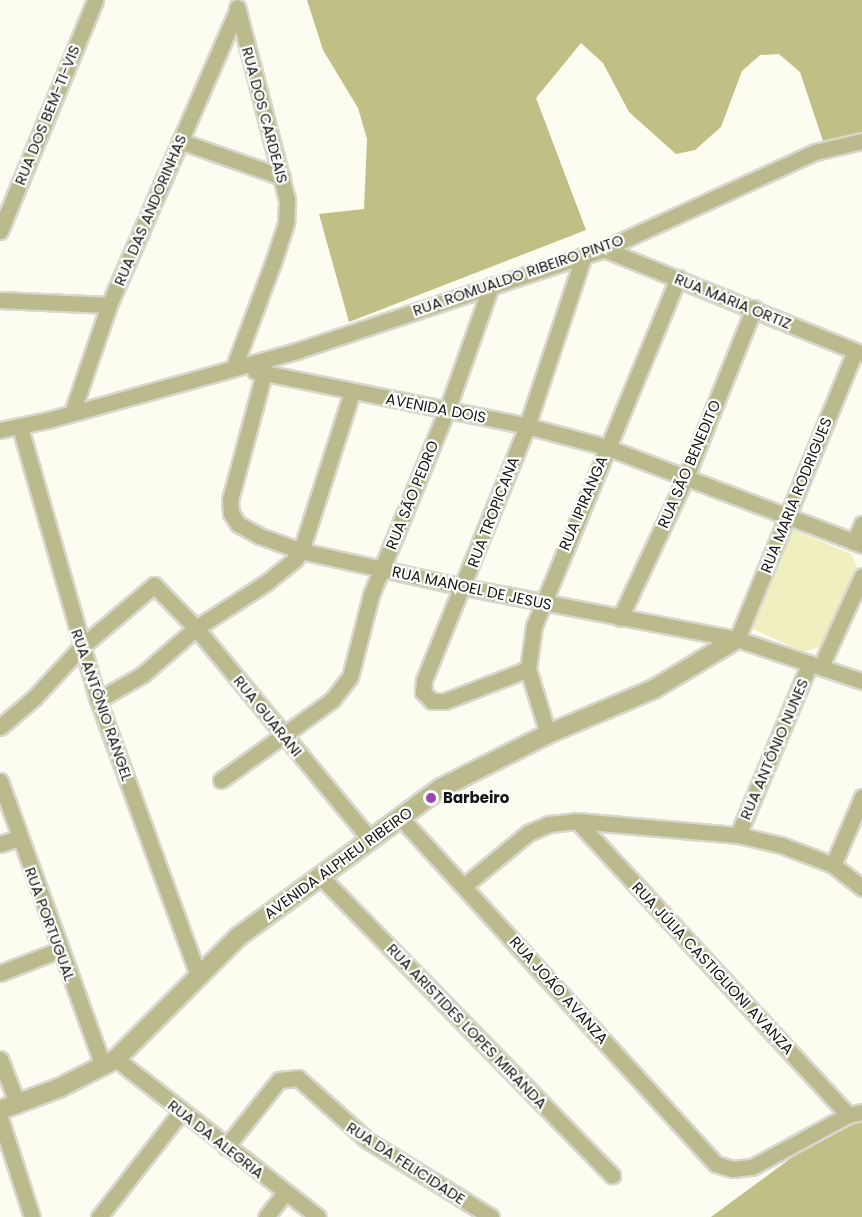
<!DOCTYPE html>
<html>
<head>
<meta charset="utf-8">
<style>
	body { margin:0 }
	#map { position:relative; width:862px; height:1217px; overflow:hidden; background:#fcfcf1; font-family:Poppins,sans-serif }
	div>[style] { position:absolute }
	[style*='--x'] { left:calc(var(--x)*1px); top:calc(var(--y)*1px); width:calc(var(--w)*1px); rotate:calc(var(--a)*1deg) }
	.green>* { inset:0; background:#efefc0 }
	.forest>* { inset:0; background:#c0bf86 }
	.roads { filter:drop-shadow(2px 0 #d7d7cd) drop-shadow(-2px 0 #d7d7cd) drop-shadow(0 2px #d7d7cd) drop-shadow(0 -2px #d7d7cd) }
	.minor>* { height:15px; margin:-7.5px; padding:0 7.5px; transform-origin:7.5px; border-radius:7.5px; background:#baba8c }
	.tertiary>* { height:18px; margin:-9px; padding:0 9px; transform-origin:9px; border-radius:9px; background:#baba8c }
	.dots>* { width:16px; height:16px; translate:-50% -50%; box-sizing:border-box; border:3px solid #fff; border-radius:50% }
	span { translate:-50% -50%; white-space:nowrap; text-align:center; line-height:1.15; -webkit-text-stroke:4.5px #fff; paint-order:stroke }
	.street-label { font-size:15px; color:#151511 }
	.poi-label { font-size:15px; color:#151511; font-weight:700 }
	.left { translate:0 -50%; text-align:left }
</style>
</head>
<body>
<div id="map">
	<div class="green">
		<i style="clip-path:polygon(789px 528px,851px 554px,857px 567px,823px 646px,803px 652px,749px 627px)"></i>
	</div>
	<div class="forest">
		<i style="clip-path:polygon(307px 0,862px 0,862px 142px,823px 141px,800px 72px,779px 54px,760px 55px,742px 71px,721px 127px,695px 150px,676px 154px,629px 112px,603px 63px,581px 43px,536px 98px,586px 230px,349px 322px,319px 214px,364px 209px,367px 139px,358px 108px,323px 50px)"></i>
		<i style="clip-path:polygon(862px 1118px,862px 1217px,711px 1217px,802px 1150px)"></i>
	</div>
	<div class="roads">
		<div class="minor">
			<i style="--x:180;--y:141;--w:108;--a:19.4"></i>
			<i style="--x:0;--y:231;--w:250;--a:-67.6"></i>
			<i style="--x:604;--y:249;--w:279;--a:22.1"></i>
			<i style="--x:0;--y:300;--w:109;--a:2.6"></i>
			<i style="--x:234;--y:367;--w:114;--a:-69.5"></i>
			<i style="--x:274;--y:260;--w:40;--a:-72"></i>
			<i style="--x:286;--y:222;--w:22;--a:-87"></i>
			<i style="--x:287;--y:200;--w:199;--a:-104.5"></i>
			<i style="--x:255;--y:371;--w:278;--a:11.4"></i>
			<i style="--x:527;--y:426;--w:82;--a:14.9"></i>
			<i style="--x:606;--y:447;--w:274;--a:20.9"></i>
			<i style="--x:264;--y:373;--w:131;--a:105"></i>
			<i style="--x:230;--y:500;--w:13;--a:86"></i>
			<i style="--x:231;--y:513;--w:13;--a:58"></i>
			<i style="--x:238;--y:524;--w:25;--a:29"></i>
			<i style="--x:260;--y:536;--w:44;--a:20.1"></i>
			<i style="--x:301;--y:551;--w:167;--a:12.5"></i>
			<i style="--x:464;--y:587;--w:278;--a:10.8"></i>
			<i style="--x:737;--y:639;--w:132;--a:18.6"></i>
			<i style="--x:72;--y:413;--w:114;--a:-71.1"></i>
			<i style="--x:109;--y:305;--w:322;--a:-66.5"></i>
			<i style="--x:20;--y:427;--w:284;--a:74.1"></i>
			<i style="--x:98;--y:700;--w:295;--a:70"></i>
			<i style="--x:0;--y:430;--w:49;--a:-11.8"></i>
			<i style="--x:48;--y:420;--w:257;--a:-15.5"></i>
			<i style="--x:296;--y:351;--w:324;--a:-18.3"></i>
			<i style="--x:604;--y:249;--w:232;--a:-24.7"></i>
			<i style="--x:815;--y:152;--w:48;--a:-13.2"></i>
			<i style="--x:854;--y:542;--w:20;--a:-66"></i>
			<i style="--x:620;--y:618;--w:156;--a:-64.9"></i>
			<i style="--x:686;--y:477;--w:182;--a:-68.1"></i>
			<i style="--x:737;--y:639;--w:311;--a:-67.7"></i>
			<i style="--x:821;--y:666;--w:99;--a:-65.5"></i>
			<i style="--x:528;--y:669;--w:89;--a:158.9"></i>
			<i style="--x:445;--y:701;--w:13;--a:180"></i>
			<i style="--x:432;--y:701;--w:13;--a:-135"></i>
			<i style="--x:423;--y:692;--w:12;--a:-85"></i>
			<i style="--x:424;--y:680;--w:274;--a:-67.9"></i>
			<i style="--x:527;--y:426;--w:180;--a:-71.6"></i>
			<i style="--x:98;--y:700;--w:51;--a:-29.6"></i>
			<i style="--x:142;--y:675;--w:72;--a:-41"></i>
			<i style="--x:196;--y:628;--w:85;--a:-32.9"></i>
			<i style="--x:267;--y:582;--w:36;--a:-39"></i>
			<i style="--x:295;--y:559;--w:10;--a:-53"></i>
			<i style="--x:301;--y:551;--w:167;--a:-72.2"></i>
			<i style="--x:0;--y:727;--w:45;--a:-40.5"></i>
			<i style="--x:34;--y:698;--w:69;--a:-47.3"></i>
			<i style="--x:81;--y:647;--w:96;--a:-40.3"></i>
			<i style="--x:154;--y:585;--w:60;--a:45.7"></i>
			<i style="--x:196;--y:628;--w:273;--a:50.5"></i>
			<i style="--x:548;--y:734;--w:68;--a:-107.1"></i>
			<i style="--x:528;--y:669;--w:43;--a:-82.1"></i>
			<i style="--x:534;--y:626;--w:377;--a:-67.5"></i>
			<i style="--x:221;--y:780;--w:137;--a:-35.8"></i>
			<i style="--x:332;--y:700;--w:29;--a:-52"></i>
			<i style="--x:350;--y:677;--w:85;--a:-75.6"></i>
			<i style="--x:371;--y:595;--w:200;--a:-67.7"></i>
			<i style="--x:447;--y:410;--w:132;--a:-70.5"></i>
			<i style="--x:0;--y:781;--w:303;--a:70.1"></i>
			<i style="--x:400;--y:817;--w:469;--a:47.7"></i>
			<i style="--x:716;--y:1164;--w:17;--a:17"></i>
			<i style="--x:732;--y:1169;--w:20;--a:-6"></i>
			<i style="--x:752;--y:1167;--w:109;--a:-28.4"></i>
			<i style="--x:848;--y:1115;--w:14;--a:-12"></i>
			<i style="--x:577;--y:821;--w:400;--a:47.3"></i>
			<i style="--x:738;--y:835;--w:186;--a:-67.3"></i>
			<i style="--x:0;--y:844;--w:20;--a:-18"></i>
			<i style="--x:833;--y:865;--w:74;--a:-66.9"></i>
			<i style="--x:321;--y:877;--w:417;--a:45.7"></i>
			<i style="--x:465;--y:885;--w:82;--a:-39.5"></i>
			<i style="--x:528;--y:833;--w:23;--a:-23"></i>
			<i style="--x:549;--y:824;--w:28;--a:-6"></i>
			<i style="--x:577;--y:821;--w:162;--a:5"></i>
			<i style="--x:738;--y:835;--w:44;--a:13.1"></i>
			<i style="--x:781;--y:845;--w:56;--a:21"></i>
			<i style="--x:833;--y:865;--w:37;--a:38"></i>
			<i style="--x:0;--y:973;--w:63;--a:-21.3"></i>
			<i style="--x:0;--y:1059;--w:49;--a:68.6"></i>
			<i style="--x:116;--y:1059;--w:256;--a:38"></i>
			<i style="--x:0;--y:1118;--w:104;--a:72.1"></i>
			<i style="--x:226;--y:1147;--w:85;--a:-51.7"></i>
			<i style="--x:279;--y:1080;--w:19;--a:-6"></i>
			<i style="--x:298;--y:1078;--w:93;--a:41.9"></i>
			<i style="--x:367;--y:1140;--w:146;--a:31.8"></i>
			<i style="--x:99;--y:1217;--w:133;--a:-52"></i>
			<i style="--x:266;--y:1217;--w:29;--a:-52"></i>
		</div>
		<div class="tertiary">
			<i style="--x:0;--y:1110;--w:63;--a:-20.4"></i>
			<i style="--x:59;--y:1088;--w:64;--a:-27"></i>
			<i style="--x:116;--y:1059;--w:173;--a:-45"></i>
			<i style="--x:238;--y:937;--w:252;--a:-36.3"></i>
			<i style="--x:441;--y:788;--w:120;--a:-26.8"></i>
			<i style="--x:548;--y:734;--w:115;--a:-23"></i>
			<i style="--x:654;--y:689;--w:97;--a:-31.1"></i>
		</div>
	</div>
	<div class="dots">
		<i style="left:431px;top:798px;background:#9c45b2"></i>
	</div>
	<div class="street-label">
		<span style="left:47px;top:115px;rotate:-68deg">RUA DOS BEM-TI-VIS</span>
		<span style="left:265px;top:115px;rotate:75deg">RUA DOS CARDEAIS</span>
		<span style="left:150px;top:210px;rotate:-67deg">RUA DAS ANDORINHAS</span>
		<span style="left:518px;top:275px;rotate:-19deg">RUA ROMUALDO RIBEIRO PINTO</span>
		<span style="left:733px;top:301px;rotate:22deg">RUA MARIA ORTIZ</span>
		<span style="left:436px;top:408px;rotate:11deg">AVENIDA DOIS</span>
		<span style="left:689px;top:464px;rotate:-67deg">RUA SÃO BENEDITO</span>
		<span style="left:412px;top:495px;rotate:-68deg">RUA SÃO PEDRO</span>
		<span style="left:796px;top:495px;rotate:-68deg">RUA MARIA RODRIGUES</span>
		<span style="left:583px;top:503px;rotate:-67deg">RUA IPIRANGA</span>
		<span style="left:493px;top:512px;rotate:-69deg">RUA TROPICANA</span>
		<span style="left:472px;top:588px;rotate:12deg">RUA MANOEL DE JESUS</span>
		<span style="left:102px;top:705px;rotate:71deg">RUA ANTÔNIO RANGEL</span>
		<span style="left:268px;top:716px;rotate:51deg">RUA GUARANI</span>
		<span style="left:774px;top:749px;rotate:-67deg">RUA ANTÔNIO NUNES</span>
		<span style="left:338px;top:863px;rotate:-36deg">AVENIDA ALPHEU RIBEIRO</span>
		<span style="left:50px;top:924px;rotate:70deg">RUA PORTUGUAL</span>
		<span style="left:713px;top:968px;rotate:47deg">RUA JÚLIA CASTIGLIONI AVANZA</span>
		<span style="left:559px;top:990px;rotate:48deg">RUA JOÃO AVANZA</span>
		<span style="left:467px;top:1026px;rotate:46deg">RUA ARISTIDES LOPES MIRANDA</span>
		<span style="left:216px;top:1139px;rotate:38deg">RUA DA ALEGRIA</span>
		<span style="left:406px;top:1163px;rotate:33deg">RUA DA FELICIDADE</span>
	</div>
	<div class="poi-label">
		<span class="left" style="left:443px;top:798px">Barbeiro</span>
	</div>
</div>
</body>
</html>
